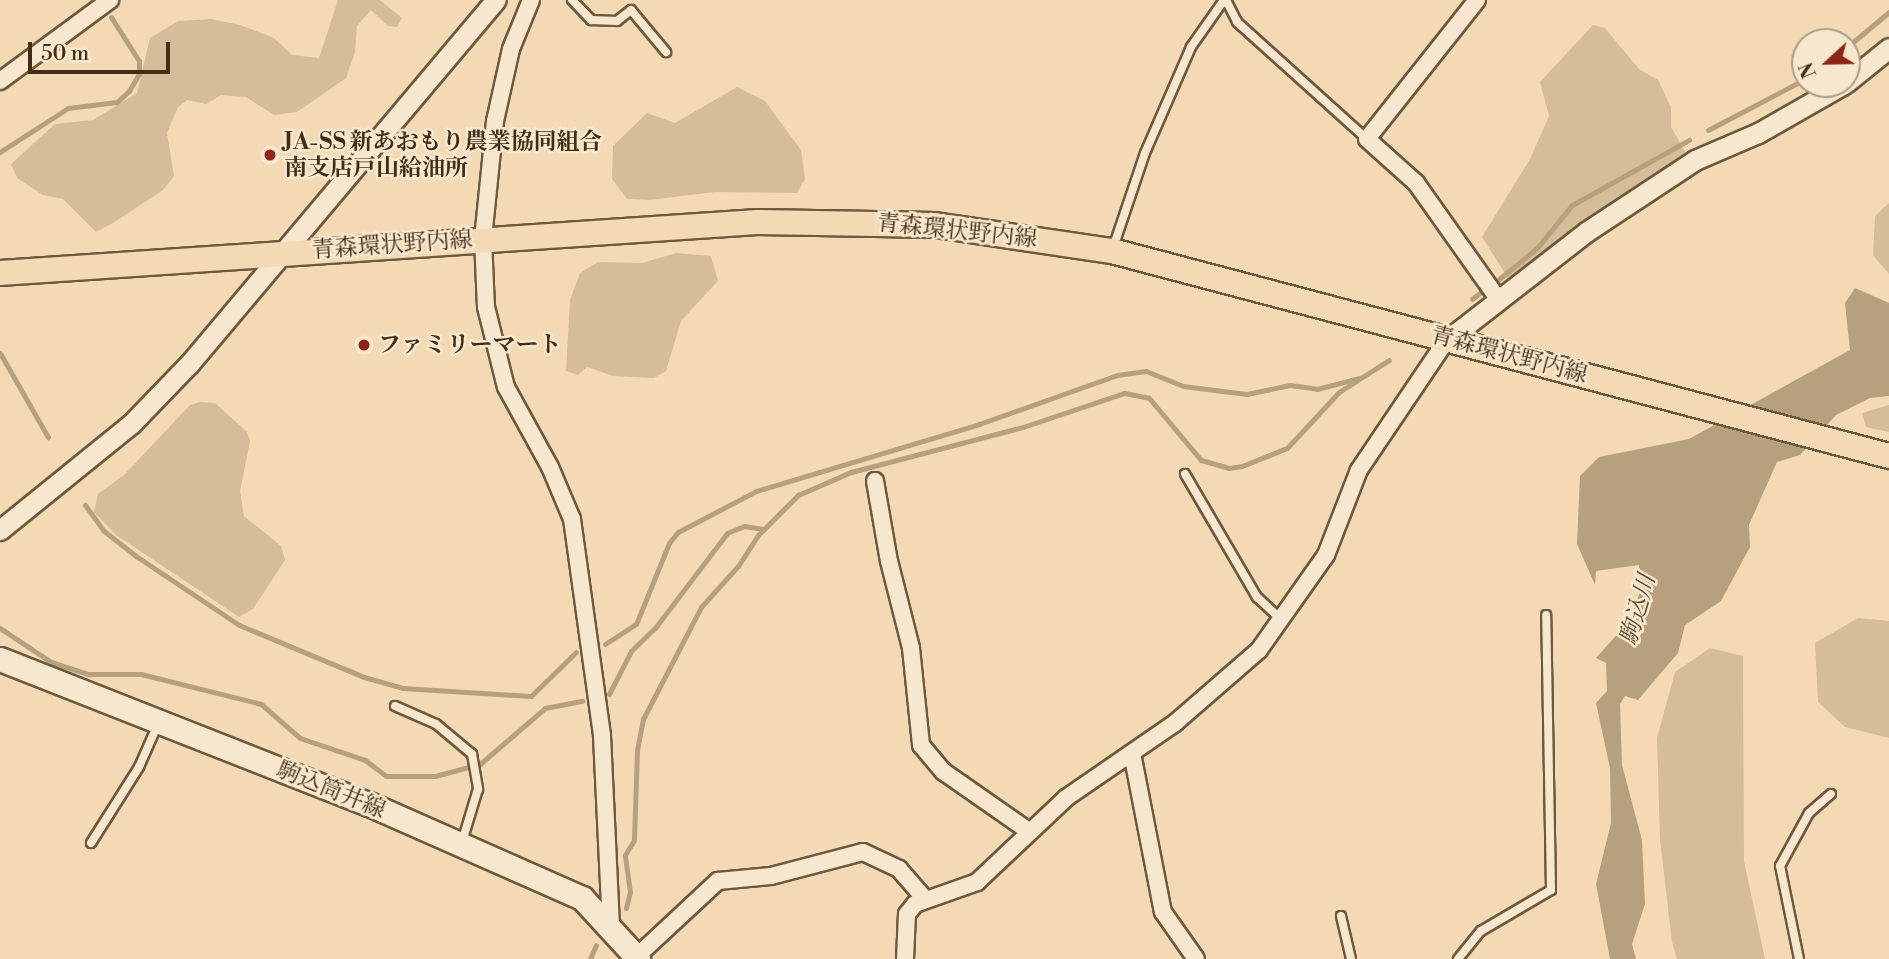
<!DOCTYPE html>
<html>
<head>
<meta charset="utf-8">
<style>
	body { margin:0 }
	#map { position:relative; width:1889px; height:959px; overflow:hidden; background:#f3dab4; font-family:"Libre Bodoni","Noto Serif JP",serif }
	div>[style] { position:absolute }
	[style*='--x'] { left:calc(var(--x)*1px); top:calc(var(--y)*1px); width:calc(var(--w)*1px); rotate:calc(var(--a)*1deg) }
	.green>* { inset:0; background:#d5bd99 }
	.water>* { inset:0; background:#b6a07e }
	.stream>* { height:5px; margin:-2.5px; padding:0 2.5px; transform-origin:2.5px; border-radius:2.5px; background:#b6a07e }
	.roads { filter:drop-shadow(2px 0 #6d593d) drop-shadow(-2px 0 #6d593d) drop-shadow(0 2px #6d593d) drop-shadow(0 -2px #6d593d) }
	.service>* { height:8px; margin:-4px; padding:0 4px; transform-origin:4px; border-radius:4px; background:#f7e7ce }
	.minor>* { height:16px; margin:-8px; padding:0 8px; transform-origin:8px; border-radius:8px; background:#f7e7ce }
	.tertiary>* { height:19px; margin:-9.5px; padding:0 9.5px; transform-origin:9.5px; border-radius:9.5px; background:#f7e7ce }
	.secondary>* { height:23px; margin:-11.5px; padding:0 11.5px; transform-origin:11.5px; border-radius:11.5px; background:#f7e7ce }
	.primary>* { height:24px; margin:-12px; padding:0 12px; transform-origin:12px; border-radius:12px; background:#f3dab4 }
	.dots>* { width:19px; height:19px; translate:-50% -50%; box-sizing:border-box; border:4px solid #f7e7ce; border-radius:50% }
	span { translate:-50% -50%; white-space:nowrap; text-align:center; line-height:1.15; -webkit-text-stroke:5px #f7e7ce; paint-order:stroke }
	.poi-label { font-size:23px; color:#402e15; font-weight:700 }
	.left { translate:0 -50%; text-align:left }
	.street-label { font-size:23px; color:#402e15 }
	.water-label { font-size:24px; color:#5e4a2f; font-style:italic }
	.north { position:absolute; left:1791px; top:28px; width:70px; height:70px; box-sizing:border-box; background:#f7e7ce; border:2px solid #ae9d84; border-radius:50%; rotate:248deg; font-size:19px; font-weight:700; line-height:28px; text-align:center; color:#402e15 }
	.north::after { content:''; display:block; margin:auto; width:24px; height:32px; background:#8f2418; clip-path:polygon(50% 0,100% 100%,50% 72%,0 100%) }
	.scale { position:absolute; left:28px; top:42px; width:142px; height:32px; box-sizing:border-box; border:4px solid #402e15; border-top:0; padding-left:9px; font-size:21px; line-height:24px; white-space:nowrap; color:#402e15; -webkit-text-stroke:5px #f7e7ce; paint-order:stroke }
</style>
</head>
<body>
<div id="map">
	<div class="green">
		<i style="clip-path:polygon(338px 0,380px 0,402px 18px,397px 27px,388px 26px,371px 10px,357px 26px,355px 52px,346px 78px,297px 112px,274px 115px,246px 97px,221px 95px,206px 104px,187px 100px,178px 107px,167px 133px,174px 176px,163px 190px,113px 223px,96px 232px,63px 199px,43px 195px,17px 178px,11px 164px,55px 124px,93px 120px,137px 93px,150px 38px,178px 21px,211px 19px,240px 25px,274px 38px,292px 55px,319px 58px)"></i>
		<i style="clip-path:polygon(1593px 25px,1605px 28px,1639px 69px,1658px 80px,1671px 107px,1671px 127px,1686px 153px,1508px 278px,1482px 237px,1530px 159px,1549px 116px,1540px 82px)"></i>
		<i style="clip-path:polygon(737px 87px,765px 101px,801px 150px,805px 179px,797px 193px,715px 192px,650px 200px,627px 199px,612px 179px,613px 146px,647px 113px,675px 123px)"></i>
		<i style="clip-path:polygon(1889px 203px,1889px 274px,1873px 255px,1875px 216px)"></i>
		<i style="clip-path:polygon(676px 253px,711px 256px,718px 281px,681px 321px,666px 371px,654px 378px,613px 376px,587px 367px,578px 375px,566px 371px,570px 300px,580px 273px,598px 262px,642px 263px)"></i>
		<i style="clip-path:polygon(200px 402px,215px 403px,247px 432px,250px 441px,240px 491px,244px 516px,281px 546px,285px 560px,253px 609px,239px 617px,116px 535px,94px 512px,98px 494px,124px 475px,190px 405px)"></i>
		<i style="clip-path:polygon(1889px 405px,1889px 432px,1866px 427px,1862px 413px)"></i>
		<i style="clip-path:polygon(1858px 618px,1889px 621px,1889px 738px,1845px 727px,1818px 702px,1815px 643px)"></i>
		<i style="clip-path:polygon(1710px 648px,1743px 656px,1744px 861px,1765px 959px,1677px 959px,1672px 942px,1660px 840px,1657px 738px,1675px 672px)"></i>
	</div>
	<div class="water">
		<i style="clip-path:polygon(1855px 288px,1889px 303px,1889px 396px,1870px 398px,1836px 415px,1800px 455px,1777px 462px,1749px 525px,1750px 547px,1721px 601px,1685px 625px,1678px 653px,1638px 700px,1625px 696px,1620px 704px,1622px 765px,1642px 840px,1645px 904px,1632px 944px,1636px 959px,1610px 959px,1596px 884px,1611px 823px,1610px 768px,1596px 703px,1607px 691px,1606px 663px,1596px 658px,1630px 620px,1640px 592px,1639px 565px,1596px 571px,1595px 585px,1577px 544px,1580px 476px,1599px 457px,1689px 439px,1850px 350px,1845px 303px)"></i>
	</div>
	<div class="stream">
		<i style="--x:1847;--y:47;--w:55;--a:-39.8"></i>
		<i style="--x:1708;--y:130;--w:110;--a:-27.7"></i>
		<i style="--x:0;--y:152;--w:81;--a:-32.9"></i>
		<i style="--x:68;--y:108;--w:49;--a:-7"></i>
		<i style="--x:117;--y:102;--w:16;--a:-43"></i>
		<i style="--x:129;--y:91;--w:20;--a:-60"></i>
		<i style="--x:139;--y:74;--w:13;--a:-90"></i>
		<i style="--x:139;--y:61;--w:52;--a:-122.5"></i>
		<i style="--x:1498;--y:280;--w:50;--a:-39.4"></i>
		<i style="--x:1537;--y:248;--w:55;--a:-50.9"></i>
		<i style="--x:1572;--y:205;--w:134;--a:-29.1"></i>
		<i style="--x:1472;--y:299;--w:11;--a:-38"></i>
		<i style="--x:0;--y:353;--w:97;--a:60.3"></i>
		<i style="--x:85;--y:505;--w:32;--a:54"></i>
		<i style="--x:104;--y:531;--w:41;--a:38"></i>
		<i style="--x:136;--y:556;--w:124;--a:33.8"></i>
		<i style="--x:239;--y:625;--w:135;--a:22.6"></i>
		<i style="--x:364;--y:677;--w:41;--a:15.8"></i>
		<i style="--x:403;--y:688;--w:128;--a:3.6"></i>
		<i style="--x:531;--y:696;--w:63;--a:-44.4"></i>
		<i style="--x:0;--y:628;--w:61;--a:33.7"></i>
		<i style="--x:51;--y:662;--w:40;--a:18"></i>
		<i style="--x:89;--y:674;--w:52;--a:0"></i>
		<i style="--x:141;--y:674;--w:124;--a:14"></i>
		<i style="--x:261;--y:704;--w:52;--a:41.1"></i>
		<i style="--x:300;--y:738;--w:69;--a:18.7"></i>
		<i style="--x:365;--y:760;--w:26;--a:37"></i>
		<i style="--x:386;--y:776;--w:49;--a:0"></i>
		<i style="--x:435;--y:776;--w:47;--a:-14.9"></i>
		<i style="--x:480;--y:764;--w:86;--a:-40.7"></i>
		<i style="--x:545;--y:708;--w:38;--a:-11"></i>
		<i style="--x:605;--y:644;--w:37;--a:-33"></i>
		<i style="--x:636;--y:624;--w:87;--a:-67.8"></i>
		<i style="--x:669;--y:543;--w:14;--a:-51"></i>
		<i style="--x:678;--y:532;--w:88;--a:-27.7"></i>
		<i style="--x:756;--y:491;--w:233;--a:-16.7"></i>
		<i style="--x:979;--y:424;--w:146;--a:-19.5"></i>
		<i style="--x:1117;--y:375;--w:29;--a:-8"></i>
		<i style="--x:1146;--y:371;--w:40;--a:22"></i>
		<i style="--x:1183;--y:386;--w:64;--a:7.1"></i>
		<i style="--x:1247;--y:394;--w:44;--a:-11.8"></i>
		<i style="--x:1290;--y:385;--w:27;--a:8"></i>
		<i style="--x:1317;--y:389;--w:43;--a:-14.7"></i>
		<i style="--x:609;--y:694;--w:48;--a:-62.9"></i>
		<i style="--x:631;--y:651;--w:33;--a:-44"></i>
		<i style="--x:655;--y:628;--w:119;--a:-52.8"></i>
		<i style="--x:727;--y:533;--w:18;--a:-22"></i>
		<i style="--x:744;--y:526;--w:20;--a:9"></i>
		<i style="--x:626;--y:908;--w:16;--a:-76"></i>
		<i style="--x:630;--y:892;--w:37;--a:-98"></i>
		<i style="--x:625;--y:855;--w:17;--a:-59"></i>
		<i style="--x:634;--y:840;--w:90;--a:-88.1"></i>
		<i style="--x:637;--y:750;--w:32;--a:-79"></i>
		<i style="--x:643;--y:719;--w:126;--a:-62.6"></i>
		<i style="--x:701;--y:607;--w:55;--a:-47.9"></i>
		<i style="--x:738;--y:566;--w:37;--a:-57"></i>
		<i style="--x:758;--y:535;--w:57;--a:-45"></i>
		<i style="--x:798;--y:495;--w:58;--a:-23.5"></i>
		<i style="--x:851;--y:472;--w:178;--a:-14.7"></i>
		<i style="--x:1023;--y:427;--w:107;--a:-18.6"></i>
		<i style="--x:1124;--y:393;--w:25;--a:11"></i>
		<i style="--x:1149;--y:398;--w:81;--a:50"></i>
		<i style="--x:1201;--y:460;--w:29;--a:16"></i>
		<i style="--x:1229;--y:468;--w:13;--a:-9"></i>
		<i style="--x:1242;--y:466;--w:48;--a:-21.8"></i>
		<i style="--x:1287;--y:448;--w:76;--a:-47.1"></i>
		<i style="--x:1339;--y:392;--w:59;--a:-32.6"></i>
		<i style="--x:590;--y:959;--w:15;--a:-67"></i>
	</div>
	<div class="roads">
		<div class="service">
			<i style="--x:572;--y:0;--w:28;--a:46"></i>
			<i style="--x:591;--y:20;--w:26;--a:2"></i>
			<i style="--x:617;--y:21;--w:18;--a:-38"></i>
			<i style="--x:631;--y:10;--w:55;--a:50.2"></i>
			<i style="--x:1226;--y:0;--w:25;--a:63"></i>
			<i style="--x:1237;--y:22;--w:175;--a:42"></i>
			<i style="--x:1113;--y:248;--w:100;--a:-71.4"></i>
			<i style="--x:1145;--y:153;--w:116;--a:-66.5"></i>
			<i style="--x:1191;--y:47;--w:57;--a:-54.9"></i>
			<i style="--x:1185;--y:474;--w:143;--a:59.7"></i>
			<i style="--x:1257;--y:597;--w:33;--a:43"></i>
			<i style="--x:395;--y:706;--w:45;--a:23.7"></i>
			<i style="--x:436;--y:724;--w:47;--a:39.8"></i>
			<i style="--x:472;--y:754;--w:36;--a:80"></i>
			<i style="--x:478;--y:789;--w:55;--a:106.8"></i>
			<i style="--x:91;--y:843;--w:90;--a:-57.7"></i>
			<i style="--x:139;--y:767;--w:47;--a:-66.2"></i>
			<i style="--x:1341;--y:916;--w:44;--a:76.9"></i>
			<i style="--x:1458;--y:959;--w:36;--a:-51"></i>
			<i style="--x:1481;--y:931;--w:81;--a:-30.4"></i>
			<i style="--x:1551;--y:890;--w:275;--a:-91"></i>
			<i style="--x:1799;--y:959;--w:95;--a:-101.5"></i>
			<i style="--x:1780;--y:866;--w:60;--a:-61.3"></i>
			<i style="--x:1809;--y:813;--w:29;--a:-41"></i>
		</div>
		<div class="minor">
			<i style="--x:531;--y:0;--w:53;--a:112.2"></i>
			<i style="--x:511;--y:49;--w:74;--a:102.5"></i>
			<i style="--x:495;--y:121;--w:119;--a:95.8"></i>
			<i style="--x:483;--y:239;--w:68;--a:87.5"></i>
			<i style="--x:486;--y:307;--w:82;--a:76"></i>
			<i style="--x:506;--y:387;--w:91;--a:61.2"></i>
			<i style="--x:550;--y:467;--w:56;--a:67.1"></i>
			<i style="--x:572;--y:519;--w:219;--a:82.1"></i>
			<i style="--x:602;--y:736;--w:191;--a:87.3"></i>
			<i style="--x:1477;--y:0;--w:177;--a:128.4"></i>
			<i style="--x:1367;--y:139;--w:66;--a:41.9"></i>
			<i style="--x:1416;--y:183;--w:142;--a:54.7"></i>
			<i style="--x:0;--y:81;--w:137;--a:-36.4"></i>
			<i style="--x:875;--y:481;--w:81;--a:80.1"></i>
			<i style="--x:889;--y:561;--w:90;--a:75.8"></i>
			<i style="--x:911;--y:648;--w:98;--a:84.1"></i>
			<i style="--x:921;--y:745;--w:35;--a:50"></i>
			<i style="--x:944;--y:772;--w:101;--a:34.9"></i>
			<i style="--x:1132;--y:753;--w:162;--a:79"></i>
			<i style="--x:1163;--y:912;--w:57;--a:54.9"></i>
			<i style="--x:634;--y:959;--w:115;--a:-42.9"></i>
			<i style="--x:718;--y:881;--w:53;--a:-5.4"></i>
			<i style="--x:771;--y:876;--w:95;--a:-14.6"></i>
			<i style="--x:863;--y:852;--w:40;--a:25"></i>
			<i style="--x:899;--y:869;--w:40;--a:49"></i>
			<i style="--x:905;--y:959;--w:45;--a:-87.5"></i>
			<i style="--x:907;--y:914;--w:13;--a:-51"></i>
			<i style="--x:915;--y:904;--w:66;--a:-19.5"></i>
			<i style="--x:977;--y:882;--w:122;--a:-43.3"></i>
			<i style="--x:1066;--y:798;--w:132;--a:-34.5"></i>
			<i style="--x:1175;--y:723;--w:111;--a:-41"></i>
			<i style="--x:1259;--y:650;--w:116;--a:-54.8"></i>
			<i style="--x:1326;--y:555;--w:91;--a:-68.8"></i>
			<i style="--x:1359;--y:470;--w:156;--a:-56"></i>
		</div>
		<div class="tertiary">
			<i style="--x:1847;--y:82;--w:54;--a:-39"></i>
			<i style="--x:1446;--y:341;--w:177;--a:-37.9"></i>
			<i style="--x:1586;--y:232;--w:131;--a:-33.4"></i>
			<i style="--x:1695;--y:160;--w:69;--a:-23.2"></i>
			<i style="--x:1758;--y:133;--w:99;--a:-29.7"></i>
			<i style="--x:0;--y:530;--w:169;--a:-39"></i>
			<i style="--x:131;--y:424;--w:83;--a:-46"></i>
			<i style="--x:189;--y:364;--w:476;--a:-49.9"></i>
		</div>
		<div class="secondary">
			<i style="--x:0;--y:659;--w:396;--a:21.5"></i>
			<i style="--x:369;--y:804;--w:233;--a:23.8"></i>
			<i style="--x:582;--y:898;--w:83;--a:47.4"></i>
		</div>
		<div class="primary">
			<i style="--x:0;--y:273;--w:759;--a:-3.85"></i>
			<i style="--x:757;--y:222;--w:178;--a:1"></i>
			<i style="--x:935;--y:225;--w:179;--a:8.4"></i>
			<i style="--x:1112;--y:251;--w:804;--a:14.78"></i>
		</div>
	</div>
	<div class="dots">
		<i style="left:270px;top:155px;background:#8f2418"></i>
		<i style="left:364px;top:345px;background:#8f2418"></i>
	</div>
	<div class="poi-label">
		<span class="left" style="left:284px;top:155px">JA-SS 新あおもり農業協同組合<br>南支店戸山給油所</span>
		<span class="left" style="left:378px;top:345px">ファミリーマート</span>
	</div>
	<div class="street-label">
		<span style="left:957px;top:231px;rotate:6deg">青森環状野内線</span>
		<span style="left:392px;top:245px;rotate:-4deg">青森環状野内線</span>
		<span style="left:1509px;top:355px;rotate:15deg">青森環状野内線</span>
		<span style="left:331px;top:790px;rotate:22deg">駒込筒井線</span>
	</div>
	<div class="water-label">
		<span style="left:1639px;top:610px;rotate:-74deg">駒込川</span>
	</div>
	<div class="north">N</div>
	<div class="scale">50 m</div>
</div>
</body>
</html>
